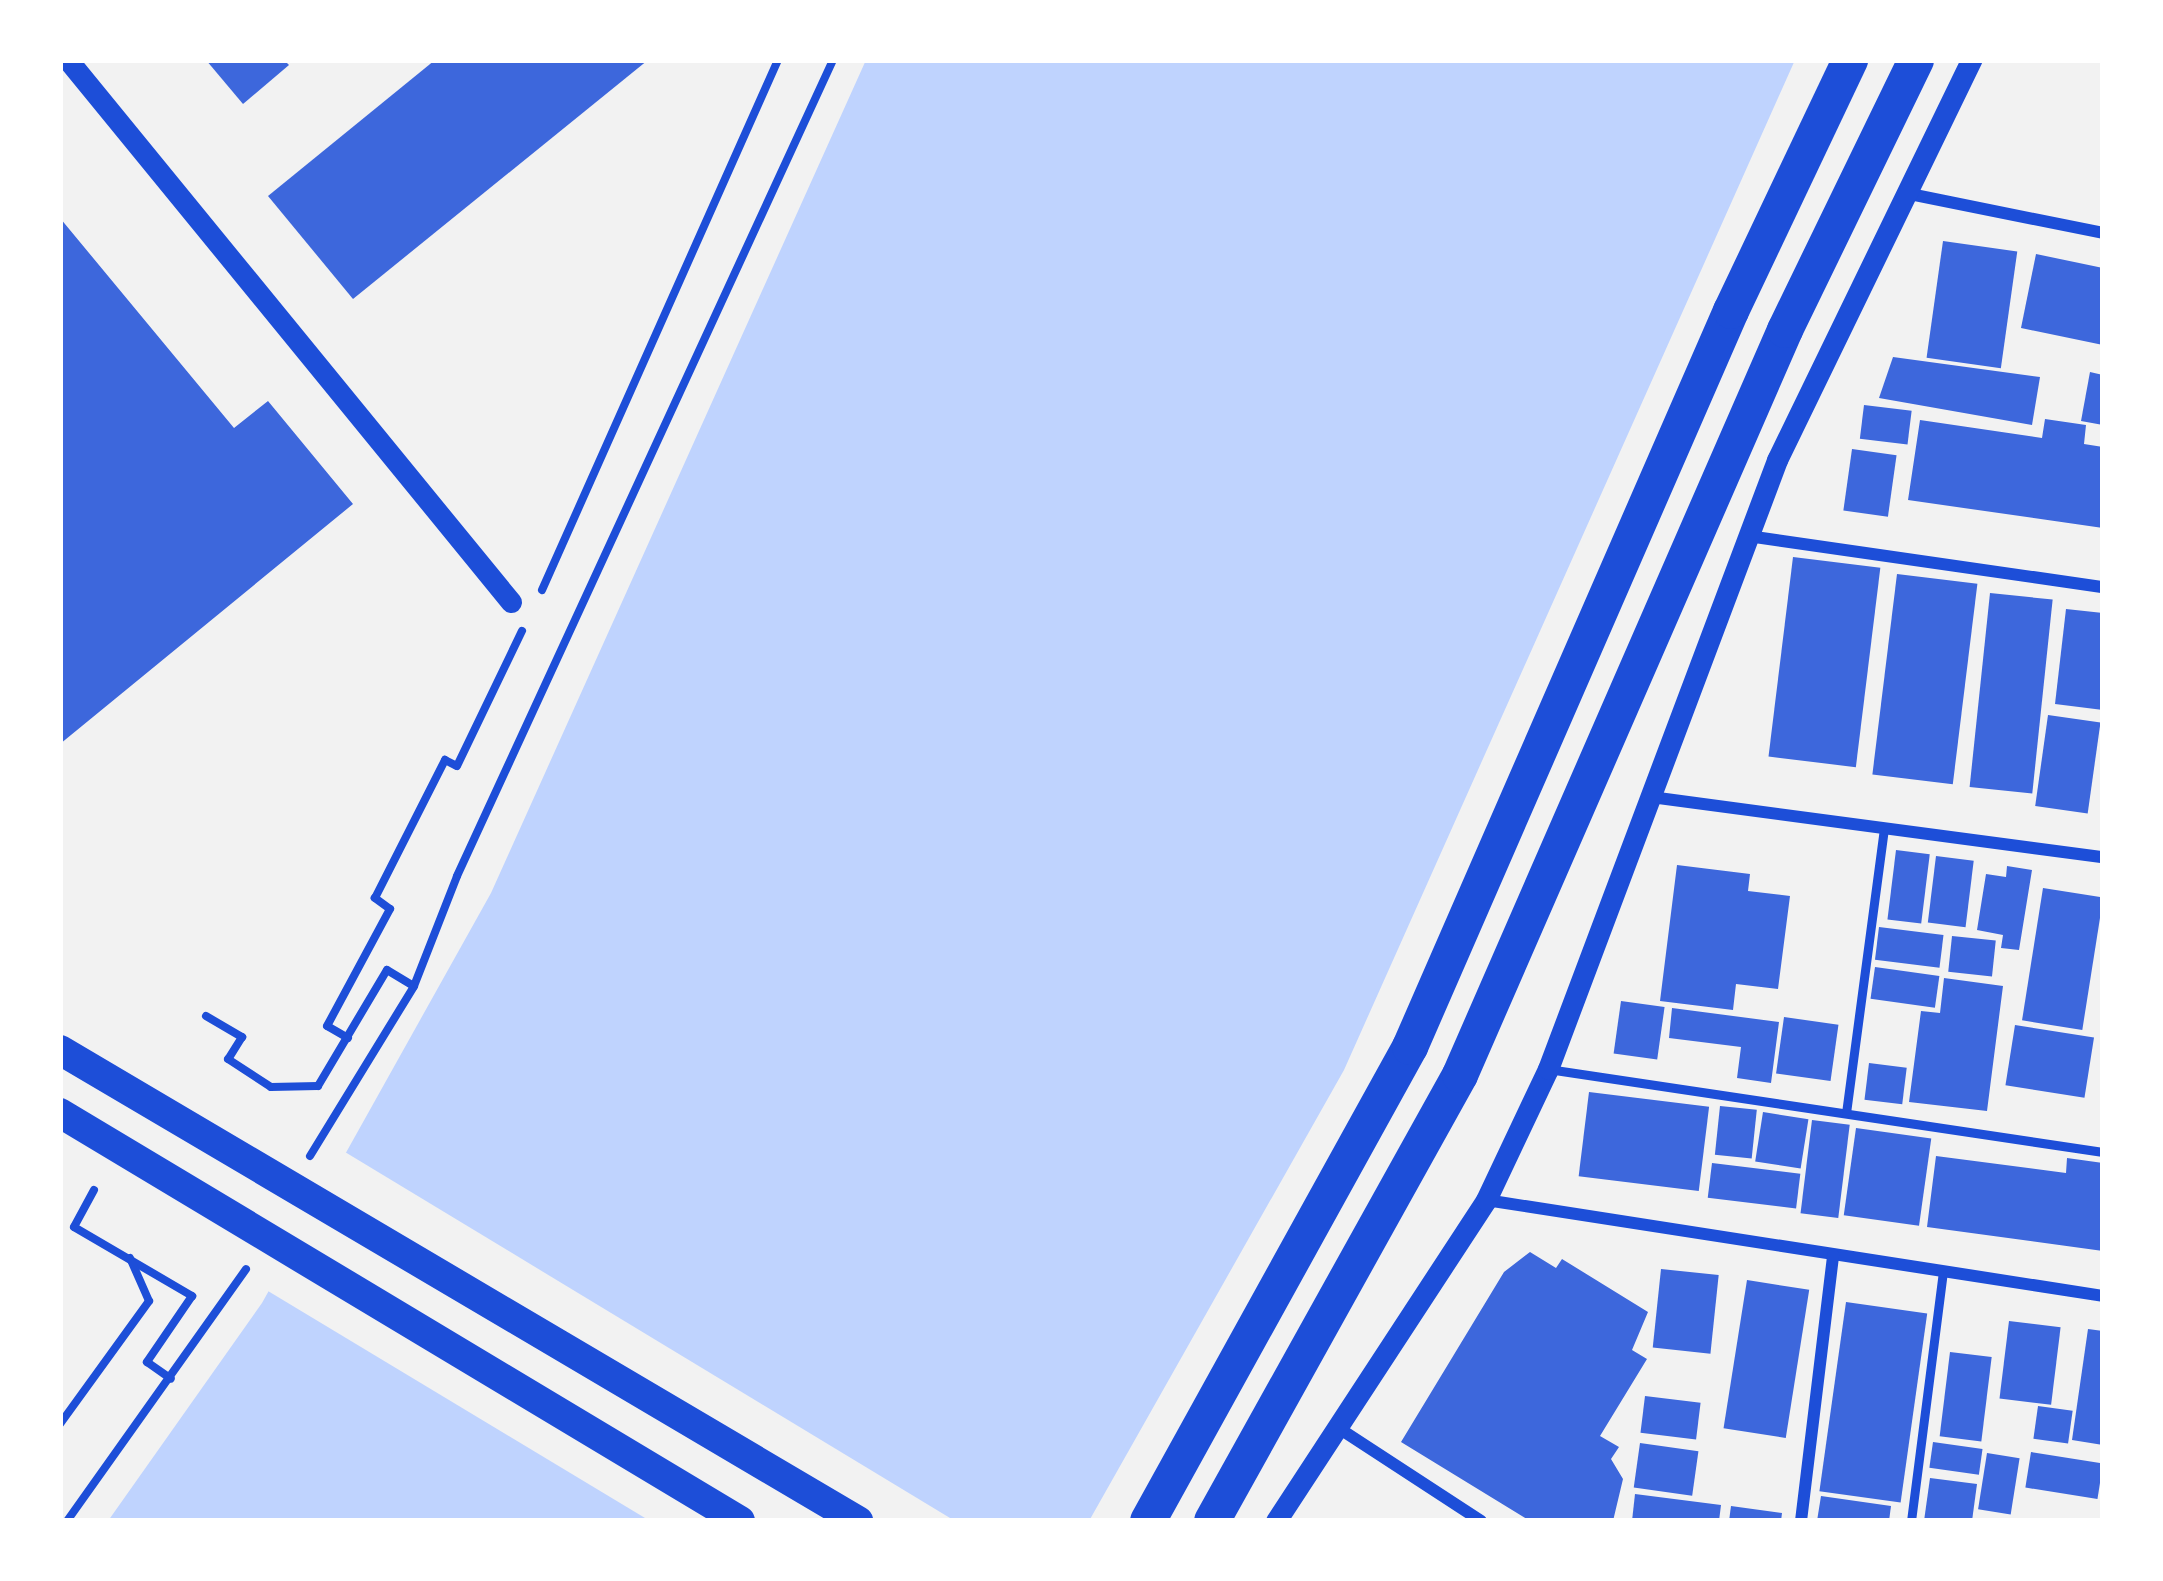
<!DOCTYPE html>
<html>
<head>
<meta charset="utf-8">
<style>
	body { margin:0 }
	#map { position:relative; width:2163px; height:1581px; overflow:hidden; background:#f2f2f2; font-family:Commissioner,sans-serif }
	div>[style] { position:absolute }
	[style*='--x'] { left:calc(var(--x)*1px); top:calc(var(--y)*1px); width:calc(var(--w)*1px); rotate:calc(var(--a)*1deg) }
	.water>* { inset:0; background:#bfd3fe }
	.pier>* { inset:0; background:#f2f2f2 }
	.building>* { inset:0; background:#3d67dc; transform-origin:0 0 }
	.path>* { height:8px; margin:-4px; padding:0 4px; transform-origin:4px; border-radius:4px; background:#1d4ed8 }
	.service>* { height:9px; margin:-4.5px; padding:0 4.5px; transform-origin:4.5px; border-radius:4.5px; background:#1d4ed8 }
	.minor>* { height:12px; margin:-6px; padding:0 6px; transform-origin:6px; border-radius:6px; background:#1d4ed8 }
	.tertiary>* { height:21px; margin:-10.5px; padding:0 10.5px; transform-origin:10.5px; border-radius:10.5px; background:#1d4ed8 }
	.primary>* { height:30px; margin:-15px; padding:0 15px; transform-origin:15px; border-radius:15px; background:#1d4ed8 }
	.motorway>* { height:36px; margin:-18px; padding:0 18px; transform-origin:18px; border-radius:18px; background:#1d4ed8 }
	span { translate:-50% -50%; white-space:nowrap; text-align:center; line-height:1.15; -webkit-text-stroke:9px #fff; paint-order:stroke }
	.frame { position:absolute; inset:0; border:63px solid #fff; pointer-events:none }
</style>
</head>
<body>
<div id="map">
	<div class="water">
		<i style="clip-path:polygon(866px 60px,1795px 60px,1344px 1070px,1089px 1521px,108px 1521px,262px 1303px,491px 893px)"></i>
	</div>
	<div class="pier">
		<i style="clip-path:polygon(340px 1149px,955px 1521px,650px 1521px,263px 1288px)"></i>
	</div>
	<div class="building">
		<i style="clip-path:polygon(206px 60px,284px 60px,289px 65px,243px 104px)"></i>
		<i style="clip-path:polygon(435px 60px,648px 60px,353px 299px,268px 196px)"></i>
		<i style="clip-path:polygon(60px 218px,234px 428px,268px 401px,353px 504px,60px 744px)"></i>
		<i style="left:1943px;top:241px;width:75px;height:118px;rotate:8deg"></i>
		<i style="clip-path:polygon(2036px 254px,2103px 268px,2103px 345px,2021px 328px)"></i>
		<i style="clip-path:polygon(1893px 357px,2040px 377px,2032px 425px,1879px 398px)"></i>
		<i style="clip-path:polygon(2090px 372px,2103px 375px,2103px 425px,2081px 421px)"></i>
		<i style="left:1864px;top:405px;width:48px;height:34px;rotate:7deg"></i>
		<i style="clip-path:polygon(2045px 419px,2086px 425px,2084px 444px,2103px 447px,2103px 528px,1908px 500px,1920px 420px,2042px 438px)"></i>
		<i style="left:1852px;top:449px;width:45px;height:62px;rotate:8deg"></i>
		<i style="left:1793px;top:557px;width:88px;height:201px;rotate:7deg"></i>
		<i style="left:1897px;top:574px;width:81px;height:202px;rotate:7deg"></i>
		<i style="left:1990px;top:593px;width:63px;height:195px;rotate:6deg"></i>
		<i style="clip-path:polygon(2066px 609px,2103px 613px,2103px 710px,2055px 704px)"></i>
		<i style="left:2048px;top:715px;width:53px;height:92px;rotate:8deg"></i>
		<i style="left:1896px;top:850px;width:34px;height:70px;rotate:7deg"></i>
		<i style="left:1936px;top:856px;width:38px;height:67px;rotate:7deg"></i>
		<i style="clip-path:polygon(1677px 865px,1750px 874px,1748px 891px,1790px 896px,1778px 989px,1736px 984px,1733px 1010px,1660px 1001px)"></i>
		<i style="clip-path:polygon(2007px 866px,2032px 870px,2019px 950px,2001px 948px,2003px 935px,1977px 930px,1986px 874px,2006px 877px)"></i>
		<i style="left:2043px;top:888px;width:61px;height:134px;rotate:9deg"></i>
		<i style="left:1879px;top:927px;width:65px;height:33px;rotate:7deg"></i>
		<i style="left:1952px;top:936px;width:44px;height:36px;rotate:6deg"></i>
		<i style="left:1875px;top:967px;width:65px;height:32px;rotate:8deg"></i>
		<i style="clip-path:polygon(1944px 978px,2003px 986px,1987px 1111px,1909px 1102px,1921px 1011px,1940px 1013px)"></i>
		<i style="left:1621px;top:1001px;width:44px;height:53px;rotate:8deg"></i>
		<i style="clip-path:polygon(1672px 1008px,1779px 1022px,1771px 1083px,1737px 1078px,1741px 1047px,1669px 1038px)"></i>
		<i style="left:1784px;top:1017px;width:55px;height:57px;rotate:8deg"></i>
		<i style="left:2015px;top:1025px;width:80px;height:61px;rotate:9deg"></i>
		<i style="left:1869px;top:1063px;width:38px;height:37px;rotate:7deg"></i>
		<i style="left:1589px;top:1092px;width:121px;height:85px;rotate:7deg"></i>
		<i style="left:1720px;top:1106px;width:37px;height:49px;rotate:6deg"></i>
		<i style="left:1763px;top:1112px;width:46px;height:50px;rotate:9deg"></i>
		<i style="left:1812px;top:1120px;width:38px;height:94px;rotate:7deg"></i>
		<i style="left:1856px;top:1128px;width:76px;height:88px;rotate:8deg"></i>
		<i style="clip-path:polygon(1936px 1156px,2066px 1173px,2067px 1158px,2103px 1163px,2103px 1251px,1927px 1227px)"></i>
		<i style="left:1712px;top:1163px;width:89px;height:35px;rotate:7deg"></i>
		<i style="clip-path:polygon(1530px 1252px,1556px 1268px,1562px 1259px,1648px 1312px,1632px 1350px,1647px 1359px,1600px 1436px,1619px 1447px,1611px 1459px,1623px 1479px,1613px 1521px,1530px 1521px,1401px 1442px,1504px 1272px)"></i>
		<i style="left:1661px;top:1269px;width:58px;height:79px;rotate:6deg"></i>
		<i style="left:1747px;top:1280px;width:63px;height:150px;rotate:9deg"></i>
		<i style="left:1846px;top:1302px;width:82px;height:191px;rotate:8deg"></i>
		<i style="left:2009px;top:1321px;width:52px;height:78px;rotate:7deg"></i>
		<i style="clip-path:polygon(2088px 1329px,2103px 1331px,2103px 1445px,2072px 1440px)"></i>
		<i style="left:1950px;top:1352px;width:42px;height:85px;rotate:7deg"></i>
		<i style="left:1645px;top:1396px;width:56px;height:37px;rotate:7deg"></i>
		<i style="left:2038px;top:1406px;width:35px;height:33px;rotate:8deg"></i>
		<i style="left:1933px;top:1442px;width:50px;height:26px;rotate:8deg"></i>
		<i style="left:1640px;top:1443px;width:59px;height:45px;rotate:8deg"></i>
		<i style="left:2031px;top:1452px;width:73px;height:36px;rotate:9deg"></i>
		<i style="left:1987px;top:1453px;width:33px;height:57px;rotate:9deg"></i>
		<i style="clip-path:polygon(1930px 1478px,1977px 1484px,1972px 1521px,1924px 1521px)"></i>
		<i style="clip-path:polygon(1635px 1494px,1721px 1505px,1719px 1521px,1632px 1521px)"></i>
		<i style="clip-path:polygon(1821px 1496px,1891px 1506px,1889px 1521px,1817px 1521px)"></i>
		<i style="clip-path:polygon(1731px 1506px,1782px 1513px,1781px 1521px,1729px 1521px)"></i>
	</div>
	<div class="path">
		<i style="--x:542;--y:590;--w:580;--a:-66"></i>
		<i style="--x:206;--y:1016;--w:42;--a:30.3"></i>
		<i style="--x:242;--y:1037;--w:26;--a:122"></i>
		<i style="--x:228;--y:1059;--w:51;--a:33.1"></i>
		<i style="--x:271;--y:1087;--w:47;--a:-1.2"></i>
		<i style="--x:318;--y:1086;--w:135;--a:-59.3"></i>
		<i style="--x:387;--y:970;--w:31;--a:31"></i>
		<i style="--x:348;--y:1038;--w:24;--a:-150"></i>
		<i style="--x:327;--y:1026;--w:133;--a:-61.7"></i>
		<i style="--x:390;--y:909;--w:19;--a:-144"></i>
		<i style="--x:375;--y:898;--w:155;--a:-63.1"></i>
		<i style="--x:445;--y:760;--w:13;--a:27"></i>
		<i style="--x:457;--y:766;--w:150;--a:-64.3"></i>
		<i style="--x:310;--y:1156;--w:199;--a:-58.5"></i>
		<i style="--x:414;--y:986;--w:118;--a:-68.6"></i>
		<i style="--x:457;--y:876;--w:898;--a:-65.26"></i>
		<i style="--x:94;--y:1190;--w:42;--a:118.4"></i>
		<i style="--x:74;--y:1227;--w:137;--a:30.3"></i>
		<i style="--x:192;--y:1296;--w:80;--a:124.3"></i>
		<i style="--x:147;--y:1362;--w:29;--a:35"></i>
		<i style="--x:60;--y:1424;--w:152;--a:-54.1"></i>
		<i style="--x:149;--y:1301;--w:47;--a:-113.8"></i>
		<i style="--x:67;--y:1521;--w:309;--a:-54.6"></i>
	</div>
	<div class="service">
		<i style="--x:1548;--y:1069;--w:561;--a:8.51"></i>
		<i style="--x:1846;--y:1113;--w:288;--a:-82.4"></i>
		<i style="--x:1911;--y:1521;--w:252;--a:-82.7"></i>
	</div>
	<div class="minor">
		<i style="--x:1905;--y:193;--w:202;--a:11.4"></i>
		<i style="--x:1748;--y:536;--w:359;--a:8.2"></i>
		<i style="--x:1651;--y:797;--w:456;--a:7.6"></i>
		<i style="--x:1486;--y:1200;--w:624;--a:8.84"></i>
		<i style="--x:1337;--y:1427;--w:172;--a:33.1"></i>
		<i style="--x:1801;--y:1521;--w:268;--a:-83.1"></i>
	</div>
	<div class="tertiary">
		<i style="--x:68;--y:60;--w:700;--a:50.74"></i>
		<i style="--x:1276;--y:1521;--w:384;--a:-56.8"></i>
		<i style="--x:1486;--y:1200;--w:145;--a:-64.7"></i>
		<i style="--x:1548;--y:1069;--w:651;--a:-69.39"></i>
		<i style="--x:1777;--y:460;--w:445;--a:-64.1"></i>
	</div>
	<div class="primary">
		<i style="--x:60;--y:1050;--w:927;--a:30.55"></i>
		<i style="--x:60;--y:1113;--w:793;--a:30.96"></i>
	</div>
	<div class="motorway">
		<i style="--x:1148;--y:1521;--w:542;--a:-61.07"></i>
		<i style="--x:1410;--y:1047;--w:803;--a:-66.44"></i>
		<i style="--x:1731;--y:311;--w:278;--a:-64.6"></i>
		<i style="--x:1212;--y:1521;--w:510;--a:-60.92"></i>
		<i style="--x:1460;--y:1075;--w:813;--a:-66.43"></i>
		<i style="--x:1785;--y:330;--w:300;--a:-64.1"></i>
	</div>
	<div class="frame"></div>
</div>
</body>
</html>
